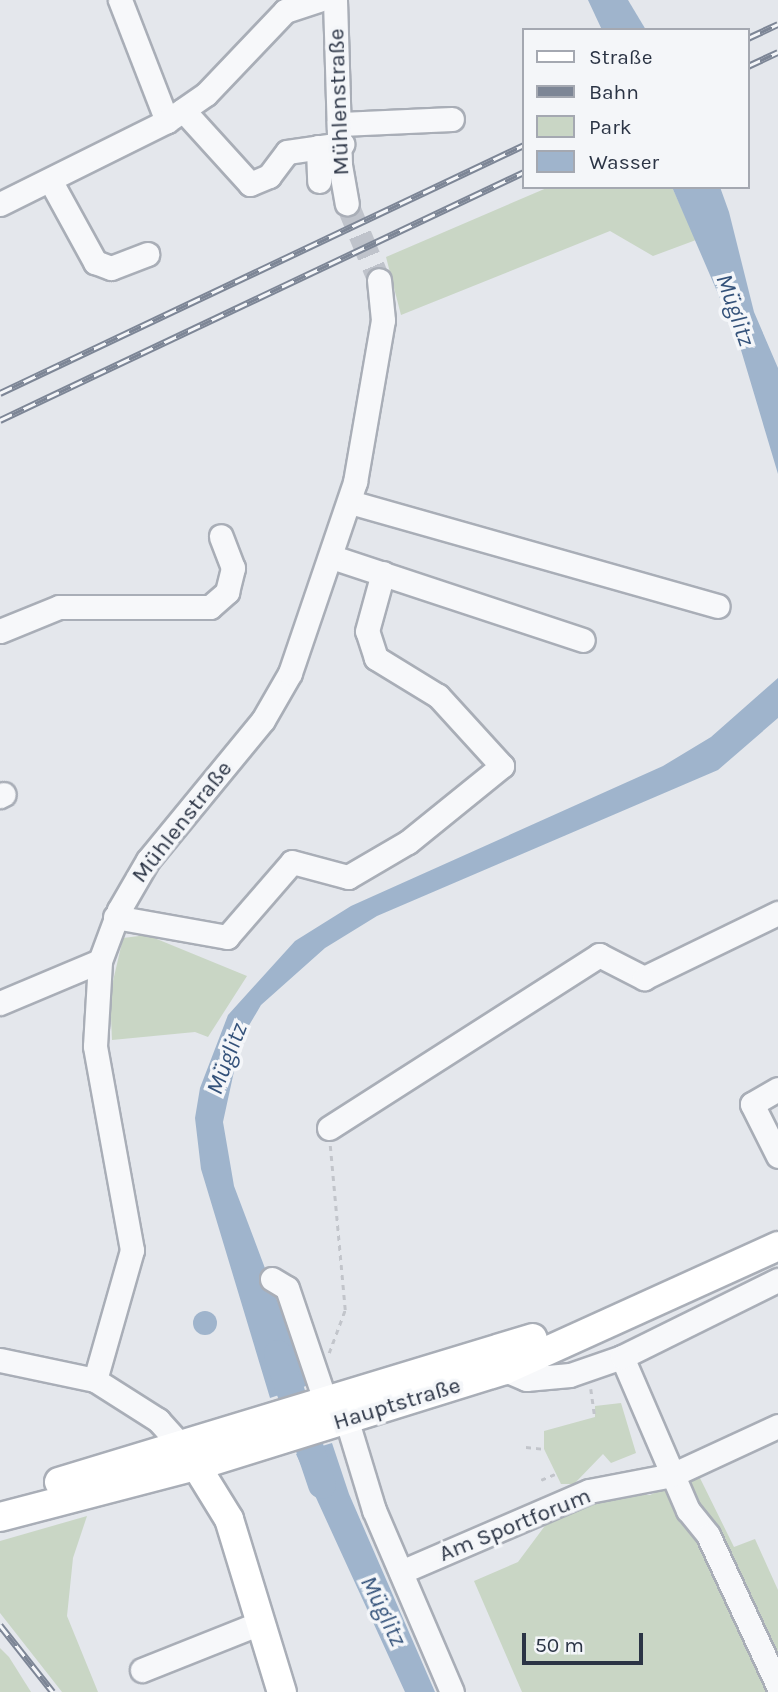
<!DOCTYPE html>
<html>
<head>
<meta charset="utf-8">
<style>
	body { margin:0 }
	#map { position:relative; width:778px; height:1692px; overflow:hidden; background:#e4e7ec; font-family:Karla,sans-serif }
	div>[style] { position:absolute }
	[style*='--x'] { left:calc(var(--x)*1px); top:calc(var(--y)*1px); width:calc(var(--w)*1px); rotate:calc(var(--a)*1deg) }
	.green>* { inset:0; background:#c9d6c5 }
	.water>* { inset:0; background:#9fb4cc }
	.round { border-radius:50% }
	.river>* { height:28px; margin:-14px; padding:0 14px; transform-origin:14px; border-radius:14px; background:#9fb4cc }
	.minor-tunnel>* { height:23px; margin-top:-11.5px; transform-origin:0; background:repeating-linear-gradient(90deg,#bfc3cb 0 23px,transparent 0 34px) }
	.path>* { height:2.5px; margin-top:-1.25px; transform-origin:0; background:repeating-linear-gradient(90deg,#c2c5cb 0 5px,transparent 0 10px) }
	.roads { filter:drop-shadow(2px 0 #a9aeb7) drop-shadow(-2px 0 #a9aeb7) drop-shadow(0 2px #a9aeb7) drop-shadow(0 -2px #a9aeb7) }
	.minor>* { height:23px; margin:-11.5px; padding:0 11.5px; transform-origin:11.5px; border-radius:11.5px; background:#f7f8fa }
	.major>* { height:28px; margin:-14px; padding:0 14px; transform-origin:14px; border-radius:14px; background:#fff }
	.rail>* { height:7px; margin-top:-3.5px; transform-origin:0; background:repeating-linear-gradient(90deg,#f4f6f9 0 13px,#7d8696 0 26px); box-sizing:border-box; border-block:2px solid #7d8696 }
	span { translate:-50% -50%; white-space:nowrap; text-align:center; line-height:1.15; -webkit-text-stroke:7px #f4f6f9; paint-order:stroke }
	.street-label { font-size:23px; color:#2b3445 }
	.water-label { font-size:24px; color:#34527a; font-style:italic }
	.legend { position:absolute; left:522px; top:28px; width:228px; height:161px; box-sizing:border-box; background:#f4f6f9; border:2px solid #a4a8b1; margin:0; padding:9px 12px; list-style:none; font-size:21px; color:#2b3445 }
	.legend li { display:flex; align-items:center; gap:14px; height:35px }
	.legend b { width:35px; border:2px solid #a4a8b1 }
	.scale { position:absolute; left:522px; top:1633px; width:121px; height:32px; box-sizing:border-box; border:4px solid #2b3445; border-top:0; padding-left:9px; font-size:21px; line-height:24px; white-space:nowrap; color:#2b3445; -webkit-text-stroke:5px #f4f6f9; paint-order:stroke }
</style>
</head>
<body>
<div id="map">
	<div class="green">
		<i style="clip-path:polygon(549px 187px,672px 187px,696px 240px,653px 256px,610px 231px,401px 315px,386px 257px)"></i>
		<i style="clip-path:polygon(147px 935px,247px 976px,208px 1037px,195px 1032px,112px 1040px,110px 994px,123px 938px)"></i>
		<i style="clip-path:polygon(621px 1403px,636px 1453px,611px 1463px,603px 1454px,574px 1484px,561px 1484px,544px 1449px,544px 1431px,595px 1417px,595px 1406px)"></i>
		<i style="clip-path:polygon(697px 1472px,734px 1547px,755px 1539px,778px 1590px,778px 1692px,522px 1692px,474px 1581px,518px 1562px,550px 1519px,609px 1494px,650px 1495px)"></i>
		<i style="clip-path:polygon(87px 1516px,73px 1558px,67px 1616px,98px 1692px,62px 1692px,0 1613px,0 1541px)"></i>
		<i style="clip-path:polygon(0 1648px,9px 1657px,31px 1692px,0 1692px)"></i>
	</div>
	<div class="water">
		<i style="clip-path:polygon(588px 0,628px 0,646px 30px,602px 30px)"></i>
		<i style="clip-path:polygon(672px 187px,720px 187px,729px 212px,754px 312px,778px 368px,778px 474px,738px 340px)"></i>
		<i style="clip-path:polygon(778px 678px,778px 718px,718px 770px,377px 916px,325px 948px,261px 1005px,241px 1039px,223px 1122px,234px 1186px,309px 1385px,270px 1398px,201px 1169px,195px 1118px,200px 1088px,228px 1015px,295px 941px,351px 906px,663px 766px,711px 737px)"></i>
		<i class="round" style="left:193px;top:1311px;width:24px;height:24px"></i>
		<i style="clip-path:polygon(332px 1443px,349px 1494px,435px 1692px,405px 1692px,296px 1454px)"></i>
	</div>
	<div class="river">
		<i style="--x:278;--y:1354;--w:138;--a:71.4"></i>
	</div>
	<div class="minor-tunnel">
		<i style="--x:347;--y:203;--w:83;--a:67.4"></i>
	</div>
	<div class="path">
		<i style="--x:329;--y:1353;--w:46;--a:-69.6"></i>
		<i style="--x:345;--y:1310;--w:165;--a:-95.2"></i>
		<i style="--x:591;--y:1389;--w:28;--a:82"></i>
		<i style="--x:526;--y:1447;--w:18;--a:6"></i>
		<i style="--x:541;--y:1480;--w:15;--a:-23"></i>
	</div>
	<div class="roads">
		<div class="minor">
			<i style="--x:120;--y:0;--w:130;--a:68.8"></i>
			<i style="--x:335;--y:0;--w:165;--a:88.3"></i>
			<i style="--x:340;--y:165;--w:39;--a:80"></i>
			<i style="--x:183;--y:110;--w:100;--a:47.8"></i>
			<i style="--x:250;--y:184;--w:21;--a:-23"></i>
			<i style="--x:269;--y:176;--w:30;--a:-53"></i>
			<i style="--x:287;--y:152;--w:56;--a:-8.3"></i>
			<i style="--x:341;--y:124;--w:111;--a:-2.6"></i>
			<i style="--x:318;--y:147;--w:34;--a:88"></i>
			<i style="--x:50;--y:180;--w:94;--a:61.2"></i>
			<i style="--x:95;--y:262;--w:17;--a:21"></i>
			<i style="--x:111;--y:268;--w:39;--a:-21"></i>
			<i style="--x:0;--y:204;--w:186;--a:-26.4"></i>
			<i style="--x:167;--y:121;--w:47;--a:-34.7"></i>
			<i style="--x:206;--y:94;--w:115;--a:-46.4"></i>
			<i style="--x:285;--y:11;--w:36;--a:-18"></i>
			<i style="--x:350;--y:502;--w:382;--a:15.8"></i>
			<i style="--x:332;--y:557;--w:264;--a:18.3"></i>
			<i style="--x:0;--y:631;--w:64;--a:-22.1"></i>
			<i style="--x:59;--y:607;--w:151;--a:0"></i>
			<i style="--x:210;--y:607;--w:23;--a:-41"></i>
			<i style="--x:227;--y:592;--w:25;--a:-76"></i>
			<i style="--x:233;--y:568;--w:34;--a:-111"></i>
			<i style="--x:0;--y:796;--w:4;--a:-27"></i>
			<i style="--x:115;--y:917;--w:114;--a:10.1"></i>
			<i style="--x:227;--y:937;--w:99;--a:-49.1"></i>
			<i style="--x:292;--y:862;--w:58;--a:15"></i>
			<i style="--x:348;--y:877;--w:69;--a:-30.3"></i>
			<i style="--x:408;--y:842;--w:121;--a:-39"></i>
			<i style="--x:502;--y:766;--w:95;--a:-132.4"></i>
			<i style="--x:438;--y:696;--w:73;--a:-148.5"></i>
			<i style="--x:376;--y:658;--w:28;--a:-108"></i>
			<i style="--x:367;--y:631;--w:60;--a:-74.6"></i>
			<i style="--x:0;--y:1003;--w:108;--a:-22.8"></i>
			<i style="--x:778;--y:1089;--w:30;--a:150"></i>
			<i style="--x:752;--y:1104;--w:58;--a:63.4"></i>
			<i style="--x:329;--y:1128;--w:321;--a:-32.6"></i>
			<i style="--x:599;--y:955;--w:51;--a:27.1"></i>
			<i style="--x:644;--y:978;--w:149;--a:-25.9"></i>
			<i style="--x:272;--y:1279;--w:17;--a:31"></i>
			<i style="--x:287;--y:1288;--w:118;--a:71.3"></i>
			<i style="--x:622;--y:1357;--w:167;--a:66.7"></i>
			<i style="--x:688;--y:1510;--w:32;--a:51"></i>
			<i style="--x:708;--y:1535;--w:166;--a:65.1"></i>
			<i style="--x:0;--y:1360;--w:97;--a:11.9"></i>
			<i style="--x:95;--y:1380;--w:75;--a:32.4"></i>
			<i style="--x:158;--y:1420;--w:36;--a:48"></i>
			<i style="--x:505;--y:1370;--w:23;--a:23"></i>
			<i style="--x:526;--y:1379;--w:44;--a:-5.2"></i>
			<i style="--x:570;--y:1375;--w:55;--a:-19.1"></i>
			<i style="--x:622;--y:1357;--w:174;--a:-26.3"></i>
			<i style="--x:95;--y:1380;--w:135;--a:-74.1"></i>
			<i style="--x:132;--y:1250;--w:207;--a:-100.3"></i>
			<i style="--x:95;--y:1046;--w:85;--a:-86.6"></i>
			<i style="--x:100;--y:961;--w:54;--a:-69.6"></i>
			<i style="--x:119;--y:910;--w:58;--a:-59.9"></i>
			<i style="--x:148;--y:860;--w:181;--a:-50.6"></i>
			<i style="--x:263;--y:720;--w:54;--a:-60.1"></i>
			<i style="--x:290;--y:673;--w:202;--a:-71.2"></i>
			<i style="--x:355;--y:482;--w:164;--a:-80.2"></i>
			<i style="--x:383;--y:320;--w:40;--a:-95.7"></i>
			<i style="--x:346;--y:1418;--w:96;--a:73.1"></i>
			<i style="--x:374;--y:1510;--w:198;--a:66.8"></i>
			<i style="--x:401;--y:1572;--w:205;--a:-23.3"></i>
			<i style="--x:589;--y:1491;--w:85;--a:-10.9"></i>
			<i style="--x:672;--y:1475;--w:117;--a:-24.8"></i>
			<i style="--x:142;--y:1670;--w:127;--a:-21.7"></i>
		</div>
		<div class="major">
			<i style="--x:187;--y:1451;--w:80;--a:58.3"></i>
			<i style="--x:229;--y:1519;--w:181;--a:73"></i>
			<i style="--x:59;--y:1482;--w:495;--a:-16.9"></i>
			<i style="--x:0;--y:1517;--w:207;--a:-14.6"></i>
			<i style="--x:200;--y:1465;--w:319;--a:-17.3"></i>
			<i style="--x:505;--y:1370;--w:300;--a:-24.4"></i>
		</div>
	</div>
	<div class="rail">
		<i style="--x:748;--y:38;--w:33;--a:-25"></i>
		<i style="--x:748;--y:66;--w:33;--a:-25"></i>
		<i style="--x:0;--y:393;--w:580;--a:-25.33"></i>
		<i style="--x:0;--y:420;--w:580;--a:-25.33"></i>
		<i style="--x:0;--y:1625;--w:85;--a:51.7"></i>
	</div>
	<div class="street-label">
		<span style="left:339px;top:102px;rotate:-92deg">Mühlenstraße</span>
		<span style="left:182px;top:822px;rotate:-52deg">Mühlenstraße</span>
		<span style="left:397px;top:1404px;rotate:-17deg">Hauptstraße</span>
		<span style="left:515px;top:1525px;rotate:-22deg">Am Sportforum</span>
	</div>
	<div class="water-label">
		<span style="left:735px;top:310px;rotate:71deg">Müglitz</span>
		<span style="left:227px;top:1059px;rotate:-69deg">Müglitz</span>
		<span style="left:383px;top:1611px;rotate:64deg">Müglitz</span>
	</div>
	<ul class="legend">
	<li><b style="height:9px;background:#fff"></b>Straße</li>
	<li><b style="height:9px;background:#7d8696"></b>Bahn</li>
	<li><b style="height:19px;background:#c9d6c5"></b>Park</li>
	<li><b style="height:19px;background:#9fb4cc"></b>Wasser</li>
	</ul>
	<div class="scale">50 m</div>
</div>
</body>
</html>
